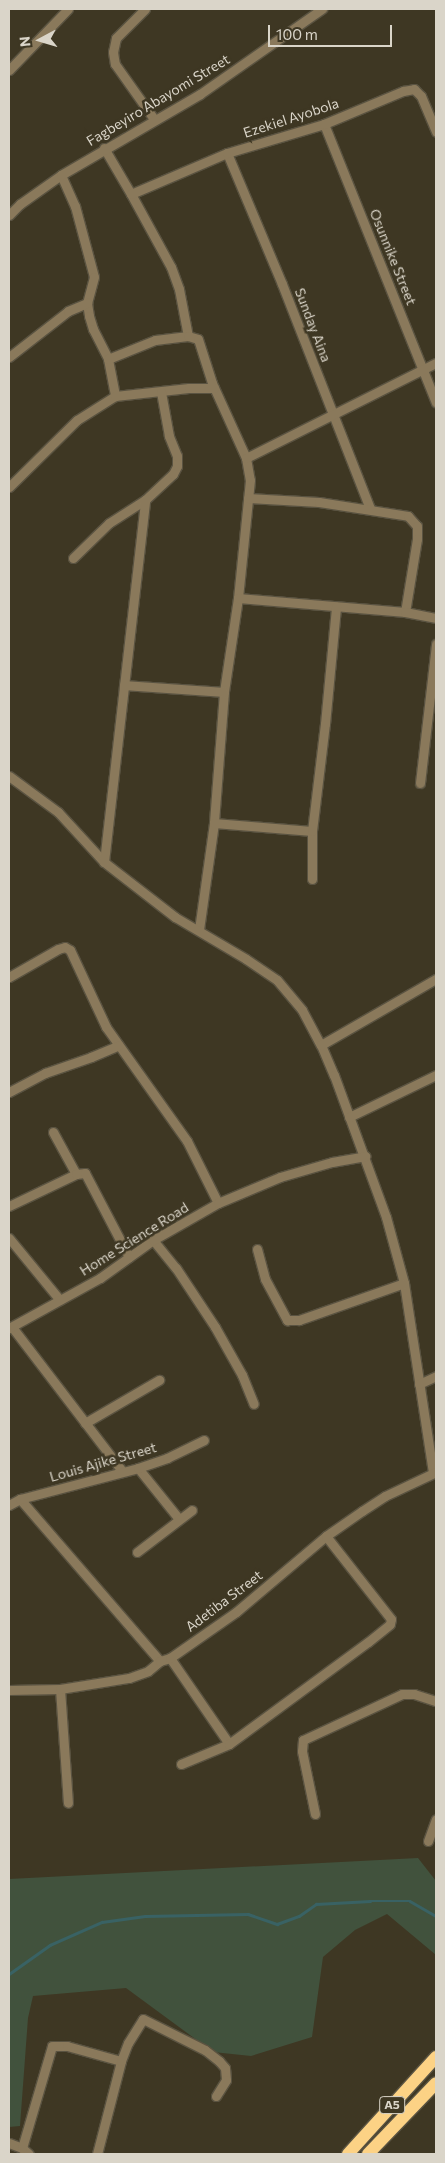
<!DOCTYPE html>
<html>
<head>
<meta charset="utf-8">
<style>
	body { margin:0 }
	#map { position:relative; width:445px; height:2163px; overflow:hidden; background:#3e3723; font-family:Commissioner,sans-serif }
	div>[style] { position:absolute }
	[style*='--x'] { left:calc(var(--x)*1px); top:calc(var(--y)*1px); width:calc(var(--w)*1px); rotate:calc(var(--a)*1deg) }
	.green>* { inset:0; background:#41523d }
	.stream>* { height:2.5px; margin:-1.25px; padding:0 1.25px; transform-origin:1.25px; border-radius:1.25px; background:#396264 }
	.roads { filter:drop-shadow(1px 0 #5a5341) drop-shadow(-1px 0 #5a5341) drop-shadow(0 1px #5a5341) drop-shadow(0 -1px #5a5341) }
	.minor>* { height:9px; margin:-4.5px; padding:0 4.5px; transform-origin:4.5px; border-radius:4.5px; background:#8a795b }
	.highway>* { height:12px; margin:-6px; padding:0 6px; transform-origin:6px; border-radius:6px; background:#fcd285 }
	span { translate:-50% -50%; white-space:nowrap; text-align:center; line-height:1.15; -webkit-text-stroke:5px #3e3723; paint-order:stroke }
	.shield-label span { padding:1px 4px; background:#3e3723; border:1px solid; border-radius:4px; -webkit-text-stroke-width:0 }
	.shield-label { font-size:12px; color:#dad5c9; font-weight:700 }
	.street-label { font-size:14px; color:#dad5c9 }
	.frame { position:absolute; inset:0; border:10px solid #dad5c9; pointer-events:none }
	.north { position:absolute; left:15px; top:15px; width:50px; height:50px; -webkit-text-stroke:4px #3e3723; paint-order:stroke; rotate:264deg; font-size:14px; font-weight:700; line-height:20px; text-align:center; color:#dad5c9 }
	.north::after { content:''; display:block; margin:auto; width:18px; height:22px; background:#dad5c9; clip-path:polygon(50% 0,100% 100%,50% 72%,0 100%) }
	.scale { position:absolute; left:268px; top:25px; width:124px; height:22px; box-sizing:border-box; border:2px solid #dad5c9; border-top:0; padding-left:6px; font-size:15px; line-height:18px; white-space:nowrap; color:#dad5c9; -webkit-text-stroke:4px #3e3723; paint-order:stroke }
</style>
</head>
<body>
<div id="map">
	<div class="green">
		<i style="clip-path:polygon(418px 1858px,436px 1881px,436px 1955px,387px 1914px,355px 1930px,323px 1957px,312px 2037px,251px 2056px,213px 2052px,126px 1988px,33px 1996px,28px 2018px,20px 2126px,9px 2127px,9px 1879px)"></i>
	</div>
	<div class="stream">
		<i style="--x:9;--y:1974;--w:50;--a:-35.3"></i>
		<i style="--x:50;--y:1945;--w:57;--a:-23.9"></i>
		<i style="--x:102;--y:1922;--w:43;--a:-7.9"></i>
		<i style="--x:145;--y:1916;--w:103;--a:-1.1"></i>
		<i style="--x:248;--y:1914;--w:31;--a:19"></i>
		<i style="--x:277;--y:1924;--w:23;--a:-20"></i>
		<i style="--x:299;--y:1916;--w:21;--a:-35"></i>
		<i style="--x:316;--y:1904;--w:54;--a:-3.2"></i>
		<i style="--x:370;--y:1901;--w:40;--a:0"></i>
		<i style="--x:410;--y:1901;--w:30;--a:30"></i>
	</div>
	<div class="roads">
		<div class="minor">
			<i style="--x:145;--y:9;--w:41;--a:135"></i>
			<i style="--x:116;--y:38;--w:14;--a:102"></i>
			<i style="--x:113;--y:52;--w:12;--a:81"></i>
			<i style="--x:115;--y:64;--w:67;--a:54.7"></i>
			<i style="--x:9;--y:70;--w:85;--a:-46"></i>
			<i style="--x:324;--y:124;--w:300;--a:68.1"></i>
			<i style="--x:104;--y:148;--w:53;--a:59.6"></i>
			<i style="--x:131;--y:194;--w:83;--a:61.3"></i>
			<i style="--x:171;--y:267;--w:23;--a:70"></i>
			<i style="--x:179;--y:289;--w:48;--a:79.2"></i>
			<i style="--x:227;--y:153;--w:142;--a:67.2"></i>
			<i style="--x:282;--y:284;--w:242;--a:68.6"></i>
			<i style="--x:61;--y:175;--w:34;--a:66"></i>
			<i style="--x:75;--y:206;--w:73;--a:75"></i>
			<i style="--x:94;--y:277;--w:27;--a:105"></i>
			<i style="--x:87;--y:303;--w:13;--a:81"></i>
			<i style="--x:89;--y:316;--w:14;--a:73"></i>
			<i style="--x:93;--y:329;--w:34;--a:63"></i>
			<i style="--x:108;--y:359;--w:38;--a:79"></i>
			<i style="--x:131;--y:194;--w:104;--a:-23.1"></i>
			<i style="--x:227;--y:153;--w:101;--a:-16.6"></i>
			<i style="--x:324;--y:124;--w:86;--a:-22.7"></i>
			<i style="--x:403;--y:91;--w:11;--a:-10"></i>
			<i style="--x:414;--y:89;--w:10;--a:45"></i>
			<i style="--x:421;--y:96;--w:39;--a:67"></i>
			<i style="--x:9;--y:215;--w:16;--a:-45"></i>
			<i style="--x:20;--y:204;--w:50;--a:-35.3"></i>
			<i style="--x:61;--y:175;--w:161;--a:-30.2"></i>
			<i style="--x:200;--y:94;--w:149;--a:-34.9"></i>
			<i style="--x:9;--y:357;--w:75;--a:-37.9"></i>
			<i style="--x:68;--y:311;--w:21;--a:-23"></i>
			<i style="--x:108;--y:359;--w:51;--a:-22"></i>
			<i style="--x:155;--y:340;--w:33;--a:-7"></i>
			<i style="--x:188;--y:336;--w:10;--a:17"></i>
			<i style="--x:198;--y:339;--w:46;--a:72.3"></i>
			<i style="--x:212;--y:383;--w:82;--a:65.6"></i>
			<i style="--x:246;--y:458;--w:22;--a:80"></i>
			<i style="--x:250;--y:480;--w:119;--a:95.8"></i>
			<i style="--x:238;--y:598;--w:95;--a:98.5"></i>
			<i style="--x:224;--y:692;--w:131;--a:94.4"></i>
			<i style="--x:214;--y:823;--w:108;--a:98"></i>
			<i style="--x:246;--y:458;--w:212;--a:-26.6"></i>
			<i style="--x:9;--y:487;--w:95;--a:-44.6"></i>
			<i style="--x:77;--y:420;--w:45;--a:-32.3"></i>
			<i style="--x:115;--y:396;--w:74;--a:-6.2"></i>
			<i style="--x:189;--y:388;--w:25;--a:0"></i>
			<i style="--x:248;--y:498;--w:71;--a:3.2"></i>
			<i style="--x:319;--y:502;--w:90;--a:8.9"></i>
			<i style="--x:408;--y:516;--w:13;--a:48"></i>
			<i style="--x:417;--y:526;--w:13;--a:90"></i>
			<i style="--x:417;--y:539;--w:74;--a:99.3"></i>
			<i style="--x:73;--y:558;--w:50;--a:-44.2"></i>
			<i style="--x:109;--y:523;--w:43;--a:-32.6"></i>
			<i style="--x:145;--y:500;--w:38;--a:-43"></i>
			<i style="--x:173;--y:474;--w:9;--a:-63"></i>
			<i style="--x:177;--y:466;--w:10;--a:-90"></i>
			<i style="--x:177;--y:456;--w:22;--a:-112"></i>
			<i style="--x:169;--y:436;--w:45;--a:-100.3"></i>
			<i style="--x:238;--y:598;--w:168;--a:4.8"></i>
			<i style="--x:405;--y:612;--w:32;--a:11"></i>
			<i style="--x:124;--y:685;--w:100;--a:4"></i>
			<i style="--x:9;--y:776;--w:61;--a:36.3"></i>
			<i style="--x:58;--y:812;--w:68;--a:47.4"></i>
			<i style="--x:104;--y:862;--w:90;--a:37.8"></i>
			<i style="--x:175;--y:917;--w:82;--a:30.6"></i>
			<i style="--x:246;--y:959;--w:37;--a:34"></i>
			<i style="--x:277;--y:980;--w:39;--a:50"></i>
			<i style="--x:302;--y:1010;--w:40;--a:62"></i>
			<i style="--x:321;--y:1045;--w:33;--a:67"></i>
			<i style="--x:334;--y:1075;--w:151;--a:69.9"></i>
			<i style="--x:386;--y:1217;--w:68;--a:74.7"></i>
			<i style="--x:404;--y:1283;--w:191;--a:81.3"></i>
			<i style="--x:420;--y:783;--w:140;--a:-83.4"></i>
			<i style="--x:214;--y:823;--w:98;--a:4.7"></i>
			<i style="--x:104;--y:862;--w:364;--a:-83.5"></i>
			<i style="--x:312;--y:879;--w:48;--a:-90"></i>
			<i style="--x:312;--y:831;--w:108;--a:-83.1"></i>
			<i style="--x:325;--y:724;--w:118;--a:-84.6"></i>
			<i style="--x:9;--y:977;--w:56;--a:-29.7"></i>
			<i style="--x:58;--y:949;--w:7;--a:-16"></i>
			<i style="--x:65;--y:947;--w:6;--a:31"></i>
			<i style="--x:70;--y:950;--w:85;--a:64.9"></i>
			<i style="--x:106;--y:1027;--w:140;--a:54.6"></i>
			<i style="--x:187;--y:1141;--w:69;--a:63.4"></i>
			<i style="--x:321;--y:1045;--w:133;--a:-29.9"></i>
			<i style="--x:9;--y:1092;--w:41;--a:-27.8"></i>
			<i style="--x:45;--y:1073;--w:49;--a:-19.2"></i>
			<i style="--x:91;--y:1057;--w:30;--a:-23"></i>
			<i style="--x:349;--y:1117;--w:97;--a:-25.8"></i>
			<i style="--x:53;--y:1132;--w:48;--a:61.3"></i>
			<i style="--x:9;--y:1206;--w:74;--a:-25.5"></i>
			<i style="--x:76;--y:1174;--w:9;--a:-6"></i>
			<i style="--x:85;--y:1173;--w:95;--a:62.4"></i>
			<i style="--x:9;--y:1238;--w:80;--a:50.6"></i>
			<i style="--x:153;--y:1240;--w:36;--a:51"></i>
			<i style="--x:176;--y:1268;--w:71;--a:56.5"></i>
			<i style="--x:215;--y:1327;--w:55;--a:60.6"></i>
			<i style="--x:242;--y:1375;--w:31;--a:68"></i>
			<i style="--x:257;--y:1249;--w:31;--a:75"></i>
			<i style="--x:265;--y:1279;--w:47;--a:61.8"></i>
			<i style="--x:287;--y:1320;--w:12;--a:0"></i>
			<i style="--x:299;--y:1320;--w:111;--a:-19.4"></i>
			<i style="--x:12;--y:1327;--w:181;--a:52.6"></i>
			<i style="--x:9;--y:1328;--w:104;--a:-28.8"></i>
			<i style="--x:100;--y:1278;--w:65;--a:-35.6"></i>
			<i style="--x:153;--y:1240;--w:75;--a:-29.6"></i>
			<i style="--x:218;--y:1203;--w:67;--a:-22.8"></i>
			<i style="--x:280;--y:1177;--w:54;--a:-16.1"></i>
			<i style="--x:332;--y:1162;--w:34;--a:-10"></i>
			<i style="--x:419;--y:1384;--w:19;--a:-25"></i>
			<i style="--x:85;--y:1423;--w:86;--a:-30.2"></i>
			<i style="--x:138;--y:1468;--w:65;--a:51.2"></i>
			<i style="--x:20;--y:1499;--w:214;--a:49.2"></i>
			<i style="--x:9;--y:1505;--w:13;--a:-29"></i>
			<i style="--x:20;--y:1499;--w:122;--a:-14.7"></i>
			<i style="--x:138;--y:1468;--w:31;--a:-19"></i>
			<i style="--x:167;--y:1458;--w:41;--a:-25.9"></i>
			<i style="--x:137;--y:1552;--w:69;--a:-37.4"></i>
			<i style="--x:170;--y:1658;--w:104;--a:55.5"></i>
			<i style="--x:60;--y:1689;--w:114;--a:86"></i>
			<i style="--x:9;--y:1690;--w:51;--a:-1.1"></i>
			<i style="--x:60;--y:1689;--w:70;--a:-9.1"></i>
			<i style="--x:129;--y:1678;--w:20;--a:-20"></i>
			<i style="--x:148;--y:1671;--w:16;--a:-40"></i>
			<i style="--x:160;--y:1661;--w:10;--a:-17"></i>
			<i style="--x:170;--y:1658;--w:80;--a:-34.9"></i>
			<i style="--x:236;--y:1612;--w:118;--a:-40.2"></i>
			<i style="--x:326;--y:1536;--w:44;--a:-34.8"></i>
			<i style="--x:362;--y:1511;--w:27;--a:-33"></i>
			<i style="--x:385;--y:1496;--w:56;--a:-25.2"></i>
			<i style="--x:181;--y:1764;--w:52;--a:-22.6"></i>
			<i style="--x:229;--y:1744;--w:172;--a:-36.3"></i>
			<i style="--x:368;--y:1642;--w:28;--a:-39"></i>
			<i style="--x:390;--y:1624;--w:5;--a:-79"></i>
			<i style="--x:391;--y:1619;--w:105;--a:-128.1"></i>
			<i style="--x:315;--y:1814;--w:64;--a:-101.7"></i>
			<i style="--x:302;--y:1751;--w:11;--a:-85"></i>
			<i style="--x:303;--y:1740;--w:109;--a:-24.9"></i>
			<i style="--x:402;--y:1694;--w:12;--a:0"></i>
			<i style="--x:414;--y:1694;--w:23;--a:18"></i>
			<i style="--x:428;--y:1841;--w:23;--a:-70"></i>
			<i style="--x:9;--y:2143;--w:14;--a:21"></i>
			<i style="--x:22;--y:2148;--w:9;--a:41"></i>
			<i style="--x:22;--y:2148;--w:106;--a:-73.6"></i>
			<i style="--x:52;--y:2046;--w:15;--a:0"></i>
			<i style="--x:67;--y:2046;--w:56;--a:15.5"></i>
			<i style="--x:97;--y:2154;--w:96;--a:-75.5"></i>
			<i style="--x:121;--y:2061;--w:19;--a:-69"></i>
			<i style="--x:128;--y:2043;--w:28;--a:-58"></i>
			<i style="--x:143;--y:2019;--w:69;--a:26.6"></i>
			<i style="--x:205;--y:2050;--w:18;--a:38"></i>
			<i style="--x:219;--y:2061;--w:9;--a:49"></i>
			<i style="--x:225;--y:2068;--w:12;--a:85"></i>
			<i style="--x:226;--y:2080;--w:19;--a:122"></i>
		</div>
		<div class="highway">
			<i style="--x:348;--y:2154;--w:131;--a:-47.8"></i>
			<i style="--x:368;--y:2154;--w:98;--a:-46.2"></i>
		</div>
	</div>
	<div class="shield-label">
		<span style="left:392px;top:2105px">A5</span>
	</div>
	<div class="street-label">
		<span style="left:158px;top:100px;rotate:-31deg">Fagbeyiro Abayomi Street</span>
		<span style="left:291px;top:118px;rotate:-18deg">Ezekiel Ayobola</span>
		<span style="left:393px;top:257px;rotate:68deg">Osunnike Street</span>
		<span style="left:313px;top:325px;rotate:69deg">Sunday Aina</span>
		<span style="left:134px;top:1239px;rotate:-32deg">Home Science Road</span>
		<span style="left:103px;top:1462px;rotate:-16deg">Louis Ajike Street</span>
		<span style="left:224px;top:1601px;rotate:-37deg">Adetiba Street</span>
	</div>
	<div class="frame"></div>
	<div class="north">N</div>
	<div class="scale">100 m</div>
</div>
</body>
</html>
